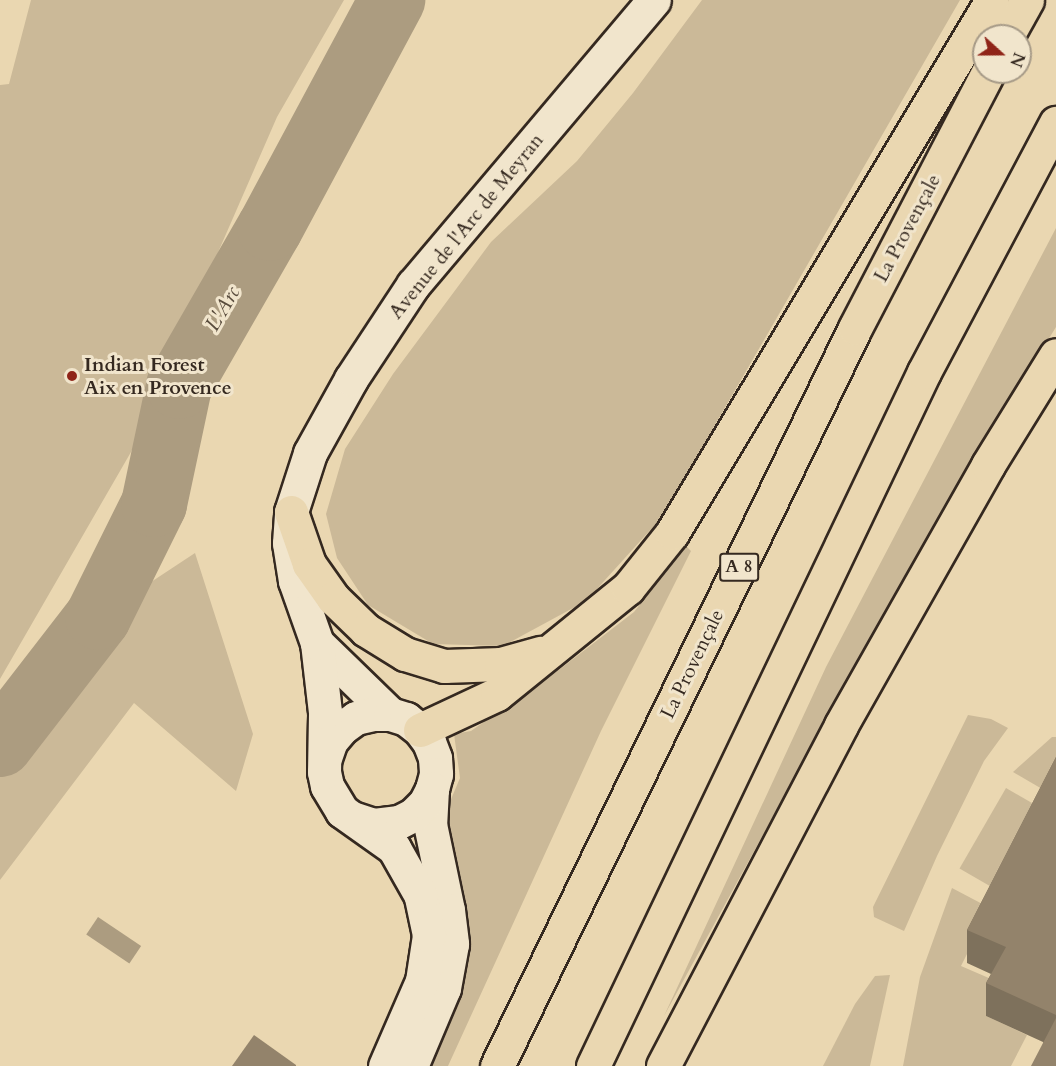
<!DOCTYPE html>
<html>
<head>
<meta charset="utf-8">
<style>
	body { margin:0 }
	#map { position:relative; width:1056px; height:1066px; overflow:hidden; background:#ead7b1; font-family:Cardo,serif }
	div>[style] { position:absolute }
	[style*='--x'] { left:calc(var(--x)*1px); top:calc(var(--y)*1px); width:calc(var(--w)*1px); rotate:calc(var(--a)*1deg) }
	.green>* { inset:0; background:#cbb998; transform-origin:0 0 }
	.water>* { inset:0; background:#ac9c80; transform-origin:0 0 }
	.river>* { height:66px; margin:-33px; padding:0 33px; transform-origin:33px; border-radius:33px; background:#ac9c80 }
	.roads { filter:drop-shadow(2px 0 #352920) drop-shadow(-2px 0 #352920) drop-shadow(0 2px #352920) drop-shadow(0 -2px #352920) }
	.secondary>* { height:33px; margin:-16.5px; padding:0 16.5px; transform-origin:16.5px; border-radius:16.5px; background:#f1e5cc }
	.motorway>* { height:33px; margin:-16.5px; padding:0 16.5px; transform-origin:16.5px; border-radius:16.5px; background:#ead7b1 }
	.wall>* { inset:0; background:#7e715c }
	.building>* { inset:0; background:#93836b }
	.dots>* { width:16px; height:16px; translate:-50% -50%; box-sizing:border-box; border:3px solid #f1e5cc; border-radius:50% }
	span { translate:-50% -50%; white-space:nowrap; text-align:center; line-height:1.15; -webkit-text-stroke:6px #f1e5cc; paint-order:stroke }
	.shield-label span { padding:2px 4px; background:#f1e5cc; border:2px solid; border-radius:4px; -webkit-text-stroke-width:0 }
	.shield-label { font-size:18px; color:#352920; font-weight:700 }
	.street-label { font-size:20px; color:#352920 }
	.poi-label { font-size:20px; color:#352920; font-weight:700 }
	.left { translate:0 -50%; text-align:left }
	.water-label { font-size:21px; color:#594c3d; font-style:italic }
	.north { position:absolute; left:972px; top:24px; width:60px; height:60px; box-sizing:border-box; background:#f1e5cc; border:2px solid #a69a87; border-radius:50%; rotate:111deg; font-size:16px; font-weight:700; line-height:24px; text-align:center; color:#352920 }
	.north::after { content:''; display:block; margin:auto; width:21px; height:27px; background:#8f2418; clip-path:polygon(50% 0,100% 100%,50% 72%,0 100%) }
</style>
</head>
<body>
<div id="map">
	<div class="green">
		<i style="clip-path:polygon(31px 0,344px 0,277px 117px,131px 452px,0 679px,0 85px,9px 84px)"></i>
		<i style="clip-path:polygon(702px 0,960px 0,662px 517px,586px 601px,503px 646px,433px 644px,368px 605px,337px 558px,326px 514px,345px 449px,393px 374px,491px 242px,577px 161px,633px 93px)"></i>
		<i style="clip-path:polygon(1056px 228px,1056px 327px,992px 431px,823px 725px,664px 1016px,826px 667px)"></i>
		<i style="clip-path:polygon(686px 546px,691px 551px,601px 731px,448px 1066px,424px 1066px,467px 954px,464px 891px,448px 838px,449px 804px,460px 778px,454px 734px,471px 731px,560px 669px,634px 612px)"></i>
		<i style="clip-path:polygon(195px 553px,253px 734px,236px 791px,134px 703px,0 880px,0 743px,98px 617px)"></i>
		<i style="clip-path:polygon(968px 715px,991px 719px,1008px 728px,984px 761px,937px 856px,904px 931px,874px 917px,873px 907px)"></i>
		<i style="clip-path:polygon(1052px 737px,1056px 737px,1056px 780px,1049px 793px,1013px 772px)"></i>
		<i style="left:1006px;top:788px;width:40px;height:93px;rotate:30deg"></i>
		<i style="clip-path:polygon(952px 888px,990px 908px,961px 966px,998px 982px,986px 1016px,1027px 1035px,1011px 1066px,903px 1066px,920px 977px)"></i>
		<i style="clip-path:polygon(890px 975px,870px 1066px,823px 1066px,855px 1004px,875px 976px)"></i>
	</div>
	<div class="water">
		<i style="left:98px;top:917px;width:52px;height:21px;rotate:34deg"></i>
	</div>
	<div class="river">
		<i style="--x:0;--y:744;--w:160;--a:-52.3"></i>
		<i style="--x:98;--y:617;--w:126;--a:-63.6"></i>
		<i style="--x:154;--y:504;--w:121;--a:-78"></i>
		<i style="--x:179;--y:386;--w:182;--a:-60.1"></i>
		<i style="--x:270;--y:228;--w:259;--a:-61.8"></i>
	</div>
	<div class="roads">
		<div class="secondary">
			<i style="--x:317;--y:643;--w:102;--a:44.2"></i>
			<i style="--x:325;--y:758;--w:18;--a:-71"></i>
			<i style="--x:331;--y:741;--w:17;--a:-50"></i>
			<i style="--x:342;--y:728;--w:17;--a:-36"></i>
			<i style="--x:356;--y:718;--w:17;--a:-13"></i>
			<i style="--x:373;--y:714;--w:17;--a:0"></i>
			<i style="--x:390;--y:714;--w:17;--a:17"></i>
			<i style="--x:406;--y:719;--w:18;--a:38"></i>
			<i style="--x:420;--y:730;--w:15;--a:53"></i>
			<i style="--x:429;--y:742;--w:17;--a:69"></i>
			<i style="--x:435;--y:758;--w:16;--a:86"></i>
			<i style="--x:436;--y:774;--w:16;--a:105"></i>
			<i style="--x:432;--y:789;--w:35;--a:93"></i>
			<i style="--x:430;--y:824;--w:88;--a:78.2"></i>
			<i style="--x:448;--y:910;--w:34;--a:83"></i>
			<i style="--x:452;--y:944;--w:45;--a:100.3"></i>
			<i style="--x:444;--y:988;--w:85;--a:112.9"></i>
			<i style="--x:355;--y:819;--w:20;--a:18"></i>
			<i style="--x:374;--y:825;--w:25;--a:-7"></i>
			<i style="--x:399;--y:822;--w:16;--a:-27"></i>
			<i style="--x:413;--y:815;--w:17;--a:-45"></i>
			<i style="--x:425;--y:803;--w:16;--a:-63"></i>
			<i style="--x:385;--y:1066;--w:93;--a:-66.5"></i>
			<i style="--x:422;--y:981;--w:47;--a:-81.3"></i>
			<i style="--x:429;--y:935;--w:40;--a:-102"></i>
			<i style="--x:421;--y:896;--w:55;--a:-119.4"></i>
			<i style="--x:394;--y:848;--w:64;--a:-144.6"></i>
			<i style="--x:342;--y:811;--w:29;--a:-121"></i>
			<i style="--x:327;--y:786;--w:14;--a:-102"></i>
			<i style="--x:324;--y:772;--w:60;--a:-89"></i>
			<i style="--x:325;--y:712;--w:69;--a:-96.6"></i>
			<i style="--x:317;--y:643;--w:66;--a:-109.5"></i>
			<i style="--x:295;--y:581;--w:38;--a:-99"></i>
			<i style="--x:289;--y:543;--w:31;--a:-86"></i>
			<i style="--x:291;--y:512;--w:62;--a:-72.1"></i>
			<i style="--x:310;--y:453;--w:85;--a:-61"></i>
			<i style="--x:351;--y:379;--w:113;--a:-56.6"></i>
			<i style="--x:413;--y:285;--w:373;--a:-49.8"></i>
		</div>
		<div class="motorway">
			<i style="--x:1007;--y:36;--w:41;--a:-60.9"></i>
			<i style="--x:291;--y:512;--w:55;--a:70.9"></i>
			<i style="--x:309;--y:564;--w:42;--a:54.8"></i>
			<i style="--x:333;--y:598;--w:46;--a:44.1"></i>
			<i style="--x:366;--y:630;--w:46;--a:31.6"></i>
			<i style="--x:405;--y:654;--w:41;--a:17.1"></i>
			<i style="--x:444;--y:666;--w:57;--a:-2"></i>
			<i style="--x:501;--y:664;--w:41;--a:-15.8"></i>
			<i style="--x:420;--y:730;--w:85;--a:-25.1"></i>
			<i style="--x:497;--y:694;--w:169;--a:-39"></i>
			<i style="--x:628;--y:588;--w:70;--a:-51.3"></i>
			<i style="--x:672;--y:533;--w:622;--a:-59.02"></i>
			<i style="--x:497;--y:1066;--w:820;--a:-64.12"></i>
			<i style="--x:855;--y:328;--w:288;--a:-62.5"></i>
			<i style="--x:593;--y:1066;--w:769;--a:-64.5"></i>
			<i style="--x:924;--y:372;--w:282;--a:-62.1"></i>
			<i style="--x:663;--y:1066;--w:385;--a:-62.4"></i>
			<i style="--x:841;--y:725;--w:299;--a:-60.5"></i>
			<i style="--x:988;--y:465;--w:129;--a:-58.3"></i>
		</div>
	</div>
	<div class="wall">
		<i style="clip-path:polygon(1056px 757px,1056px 1066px,1043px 1042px,986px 1016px,986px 983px,991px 974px,967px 963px,967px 930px)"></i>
	</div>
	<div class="building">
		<i style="clip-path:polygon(1056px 757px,1056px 1015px,986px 983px,1006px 947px,967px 930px)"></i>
		<i style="clip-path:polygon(1056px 1018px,1056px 1066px,1031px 1066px)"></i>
		<i style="clip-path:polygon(254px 1035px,296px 1065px,296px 1066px,232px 1066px)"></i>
	</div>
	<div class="dots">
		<i style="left:72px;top:376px;background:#8f2418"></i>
	</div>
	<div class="shield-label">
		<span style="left:739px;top:567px">A 8</span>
	</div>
	<div class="street-label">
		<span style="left:466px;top:226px;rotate:-51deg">Avenue de l'Arc de Meyran</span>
		<span style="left:907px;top:228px;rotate:-62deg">La Provençale</span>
		<span style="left:692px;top:664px;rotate:-64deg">La Provençale</span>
	</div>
	<div class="poi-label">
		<span class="left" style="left:84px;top:376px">Indian Forest<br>Aix en Provence</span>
	</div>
	<div class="water-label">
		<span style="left:223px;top:309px;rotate:-60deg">L'Arc</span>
	</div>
	<div class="north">N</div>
</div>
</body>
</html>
